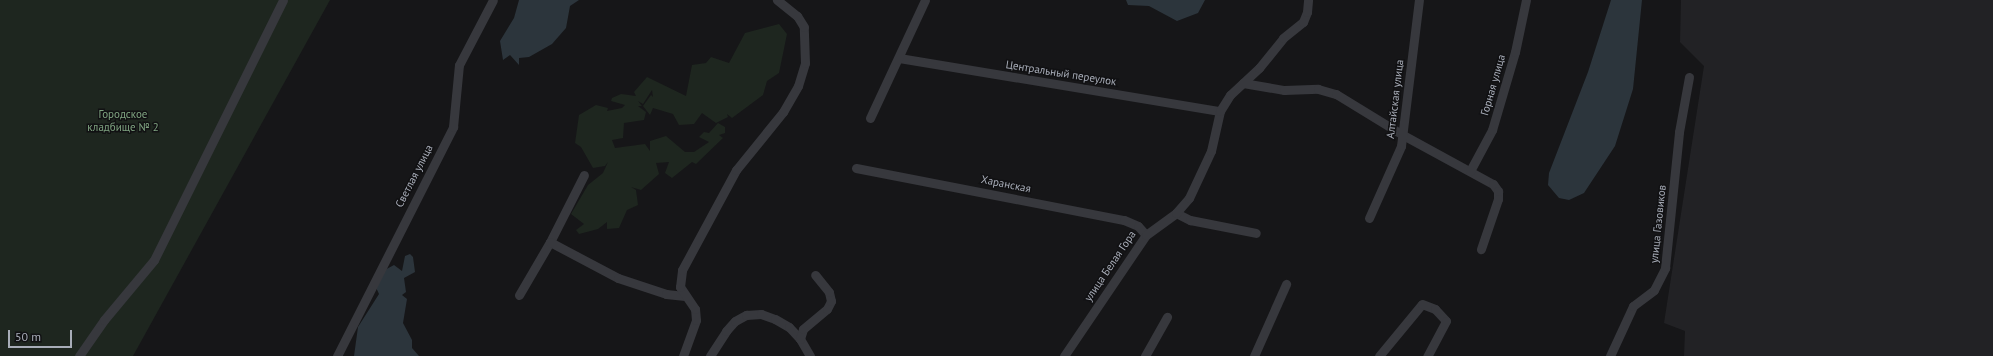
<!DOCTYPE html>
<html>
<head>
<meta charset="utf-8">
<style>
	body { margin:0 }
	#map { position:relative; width:1993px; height:356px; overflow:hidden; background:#161618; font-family:"PT Sans",sans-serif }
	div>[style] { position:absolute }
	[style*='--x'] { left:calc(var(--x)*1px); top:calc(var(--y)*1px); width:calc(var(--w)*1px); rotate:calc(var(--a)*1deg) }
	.built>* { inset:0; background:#222225 }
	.green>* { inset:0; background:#1e261f }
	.water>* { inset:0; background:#2c353c }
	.minor>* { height:9px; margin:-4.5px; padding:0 4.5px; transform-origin:4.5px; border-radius:4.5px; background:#37383d }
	span { translate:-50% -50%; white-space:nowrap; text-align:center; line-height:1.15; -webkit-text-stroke:3px #111113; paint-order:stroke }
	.street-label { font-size:11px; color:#a8adb8 }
	.park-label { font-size:11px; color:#7fa380 }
	.scale { position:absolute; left:8px; top:330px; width:64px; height:18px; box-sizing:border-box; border:2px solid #a8adb8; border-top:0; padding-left:5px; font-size:12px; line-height:14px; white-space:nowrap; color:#a8adb8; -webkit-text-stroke:3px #111113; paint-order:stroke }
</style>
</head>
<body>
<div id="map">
	<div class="built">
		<i style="clip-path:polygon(1681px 0,1993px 0,1993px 356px,1684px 356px,1685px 331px,1664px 323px,1704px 66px,1680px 42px)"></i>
	</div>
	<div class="green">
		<i style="clip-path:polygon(0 0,330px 0,133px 356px,0 356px)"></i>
		<i style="clip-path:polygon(779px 24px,787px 34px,779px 73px,767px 81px,763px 95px,732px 118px,727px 114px,728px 117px,716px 123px,702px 113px,694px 124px,679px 125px,673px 114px,653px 108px,650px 115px,643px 106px,651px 95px,653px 97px,652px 90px,643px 104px,638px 101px,642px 106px,638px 106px,646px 112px,644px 120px,624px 123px,623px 138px,612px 140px,615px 148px,645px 144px,650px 151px,650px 141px,666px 136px,685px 152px,694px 152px,709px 142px,699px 137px,704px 132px,709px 133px,718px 123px,725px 127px,725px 133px,719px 135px,723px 138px,696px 164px,692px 162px,672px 178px,665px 173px,669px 162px,656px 163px,659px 174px,641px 190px,631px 187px,636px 190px,638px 205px,627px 210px,619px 228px,607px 229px,607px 222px,598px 229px,579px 234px,576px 230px,584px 224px,571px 214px,588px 185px,603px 173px,608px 162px,605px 166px,593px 168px,581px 147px,575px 143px,579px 115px,596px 105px,608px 108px,607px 111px,622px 108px,625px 105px,611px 101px,612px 98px,621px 94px,636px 96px,634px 92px,647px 77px,686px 96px,692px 65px,706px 63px,711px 57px,729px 63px,745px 33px)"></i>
	</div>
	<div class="water">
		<i style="clip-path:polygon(519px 0,579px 0,570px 6px,566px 28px,552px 44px,529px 57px,519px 58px,519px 65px,510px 55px,503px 60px,500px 41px,514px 18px)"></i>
		<i style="clip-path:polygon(1126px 0,1205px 0,1198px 13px,1177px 21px,1149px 6px,1128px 5px)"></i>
		<i style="clip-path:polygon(1611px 0,1642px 0,1633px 89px,1615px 146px,1584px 193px,1569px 200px,1559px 198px,1548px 185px,1549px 173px,1588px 72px)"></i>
		<i style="clip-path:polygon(410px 254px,413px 257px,415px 272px,404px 278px,406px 292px,402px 295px,407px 299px,403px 323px,412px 340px,412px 348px,419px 356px,354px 356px,358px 327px,379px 294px,374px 283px,381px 272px,394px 265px,402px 271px,405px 256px)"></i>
	</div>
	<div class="minor">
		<i style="--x:899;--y:58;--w:325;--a:9.4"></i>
		<i style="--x:1243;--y:83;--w:42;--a:9.7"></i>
		<i style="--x:1284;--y:90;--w:34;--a:-2"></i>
		<i style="--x:1318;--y:89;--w:19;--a:16"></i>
		<i style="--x:1336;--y:94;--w:79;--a:31.5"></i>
		<i style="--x:1403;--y:135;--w:102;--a:28.6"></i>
		<i style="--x:1493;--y:184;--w:9;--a:54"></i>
		<i style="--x:1498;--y:191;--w:8;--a:90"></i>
		<i style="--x:1498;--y:199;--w:53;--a:108.8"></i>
		<i style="--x:870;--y:118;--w:130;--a:-65"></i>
		<i style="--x:856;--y:168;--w:273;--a:11"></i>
		<i style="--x:1124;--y:220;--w:15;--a:23"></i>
		<i style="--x:1138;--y:226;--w:12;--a:48"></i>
		<i style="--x:1470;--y:171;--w:47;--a:-61.8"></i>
		<i style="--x:1492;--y:130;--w:81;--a:-73.6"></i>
		<i style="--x:1515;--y:52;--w:53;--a:-78.1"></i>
		<i style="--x:1176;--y:213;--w:16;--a:27"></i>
		<i style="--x:1190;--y:220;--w:67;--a:11.1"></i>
		<i style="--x:1369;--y:218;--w:79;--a:-66"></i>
		<i style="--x:1401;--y:146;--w:147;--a:-83"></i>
		<i style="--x:550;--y:242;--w:75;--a:-63.1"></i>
		<i style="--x:519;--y:295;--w:61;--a:-59.7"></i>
		<i style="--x:550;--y:242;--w:77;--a:27.9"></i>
		<i style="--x:618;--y:278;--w:51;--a:18.4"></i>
		<i style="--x:666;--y:294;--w:19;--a:6"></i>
		<i style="--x:79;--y:356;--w:44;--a:-55.2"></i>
		<i style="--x:104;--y:320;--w:78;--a:-50.2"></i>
		<i style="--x:154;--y:260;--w:290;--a:-63.6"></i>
		<i style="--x:337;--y:356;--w:257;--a:-63.1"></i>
		<i style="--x:453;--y:127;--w:62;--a:-84.5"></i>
		<i style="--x:459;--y:65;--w:73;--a:-62.4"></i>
		<i style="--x:683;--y:356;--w:38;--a:-70"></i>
		<i style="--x:696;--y:320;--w:11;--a:-95"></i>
		<i style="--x:695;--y:309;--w:27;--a:-124"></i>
		<i style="--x:680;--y:287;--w:17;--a:-83"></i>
		<i style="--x:682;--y:270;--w:114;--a:-61.6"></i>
		<i style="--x:736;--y:170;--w:75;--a:-51"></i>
		<i style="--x:783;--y:112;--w:30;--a:-60"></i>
		<i style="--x:798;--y:86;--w:24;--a:-73"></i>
		<i style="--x:805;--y:63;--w:36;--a:-92"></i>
		<i style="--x:804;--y:27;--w:13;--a:-122"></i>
		<i style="--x:797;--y:16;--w:26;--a:-141"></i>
		<i style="--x:710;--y:356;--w:30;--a:-57"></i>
		<i style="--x:726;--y:331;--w:13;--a:-48"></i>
		<i style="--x:735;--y:321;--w:13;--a:-29"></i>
		<i style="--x:746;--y:315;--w:15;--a:-4"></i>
		<i style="--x:761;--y:314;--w:15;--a:20"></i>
		<i style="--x:775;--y:319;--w:16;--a:30"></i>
		<i style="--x:789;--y:327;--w:16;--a:47"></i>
		<i style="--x:810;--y:356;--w:20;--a:-120"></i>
		<i style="--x:800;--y:339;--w:10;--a:-73"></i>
		<i style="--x:803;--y:329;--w:31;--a:-40"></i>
		<i style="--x:827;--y:309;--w:9;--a:-63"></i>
		<i style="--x:831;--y:301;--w:9;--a:-103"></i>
		<i style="--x:829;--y:292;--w:22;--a:-129"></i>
		<i style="--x:1064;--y:356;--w:146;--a:-55.9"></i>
		<i style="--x:1146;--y:235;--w:37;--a:-36"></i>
		<i style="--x:1176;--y:213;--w:20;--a:-49"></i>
		<i style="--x:1189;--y:198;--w:52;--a:-64.9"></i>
		<i style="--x:1211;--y:151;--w:41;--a:-77.3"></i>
		<i style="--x:1220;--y:111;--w:19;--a:-58"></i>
		<i style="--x:1230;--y:95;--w:40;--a:-43"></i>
		<i style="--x:1259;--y:68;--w:38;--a:-51"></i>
		<i style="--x:1283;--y:38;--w:26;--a:-39"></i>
		<i style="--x:1303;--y:22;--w:11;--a:-68"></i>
		<i style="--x:1307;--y:12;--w:12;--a:-85"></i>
		<i style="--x:1145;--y:356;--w:45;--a:-60.6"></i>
		<i style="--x:1254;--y:356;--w:79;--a:-66"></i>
		<i style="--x:1379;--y:356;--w:67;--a:-50.4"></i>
		<i style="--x:1422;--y:304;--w:14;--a:21"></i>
		<i style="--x:1435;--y:309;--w:16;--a:47"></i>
		<i style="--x:1446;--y:321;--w:40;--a:118"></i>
		<i style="--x:1610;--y:356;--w:55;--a:-65.3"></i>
		<i style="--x:1633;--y:306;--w:26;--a:-37"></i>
		<i style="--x:1654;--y:290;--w:25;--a:-63"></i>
		<i style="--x:1665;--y:268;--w:137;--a:-84.1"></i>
		<i style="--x:1679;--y:132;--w:56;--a:-79.7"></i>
	</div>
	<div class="street-label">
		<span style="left:1061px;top:73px;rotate:9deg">Центральный переулок</span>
		<span style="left:1493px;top:85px;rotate:-74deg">Горная улица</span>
		<span style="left:1395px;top:99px;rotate:-83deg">Алтайская улица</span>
		<span style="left:414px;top:176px;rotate:-63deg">Светлая улица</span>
		<span style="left:1006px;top:184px;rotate:11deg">Харанская</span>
		<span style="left:1658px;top:224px;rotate:-84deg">улица Газовиков</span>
		<span style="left:1110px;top:266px;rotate:-56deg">улица Белая Гора</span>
	</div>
	<div class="park-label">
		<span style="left:123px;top:121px">Городское<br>кладбище № 2</span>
	</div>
	<div class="scale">50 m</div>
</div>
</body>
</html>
